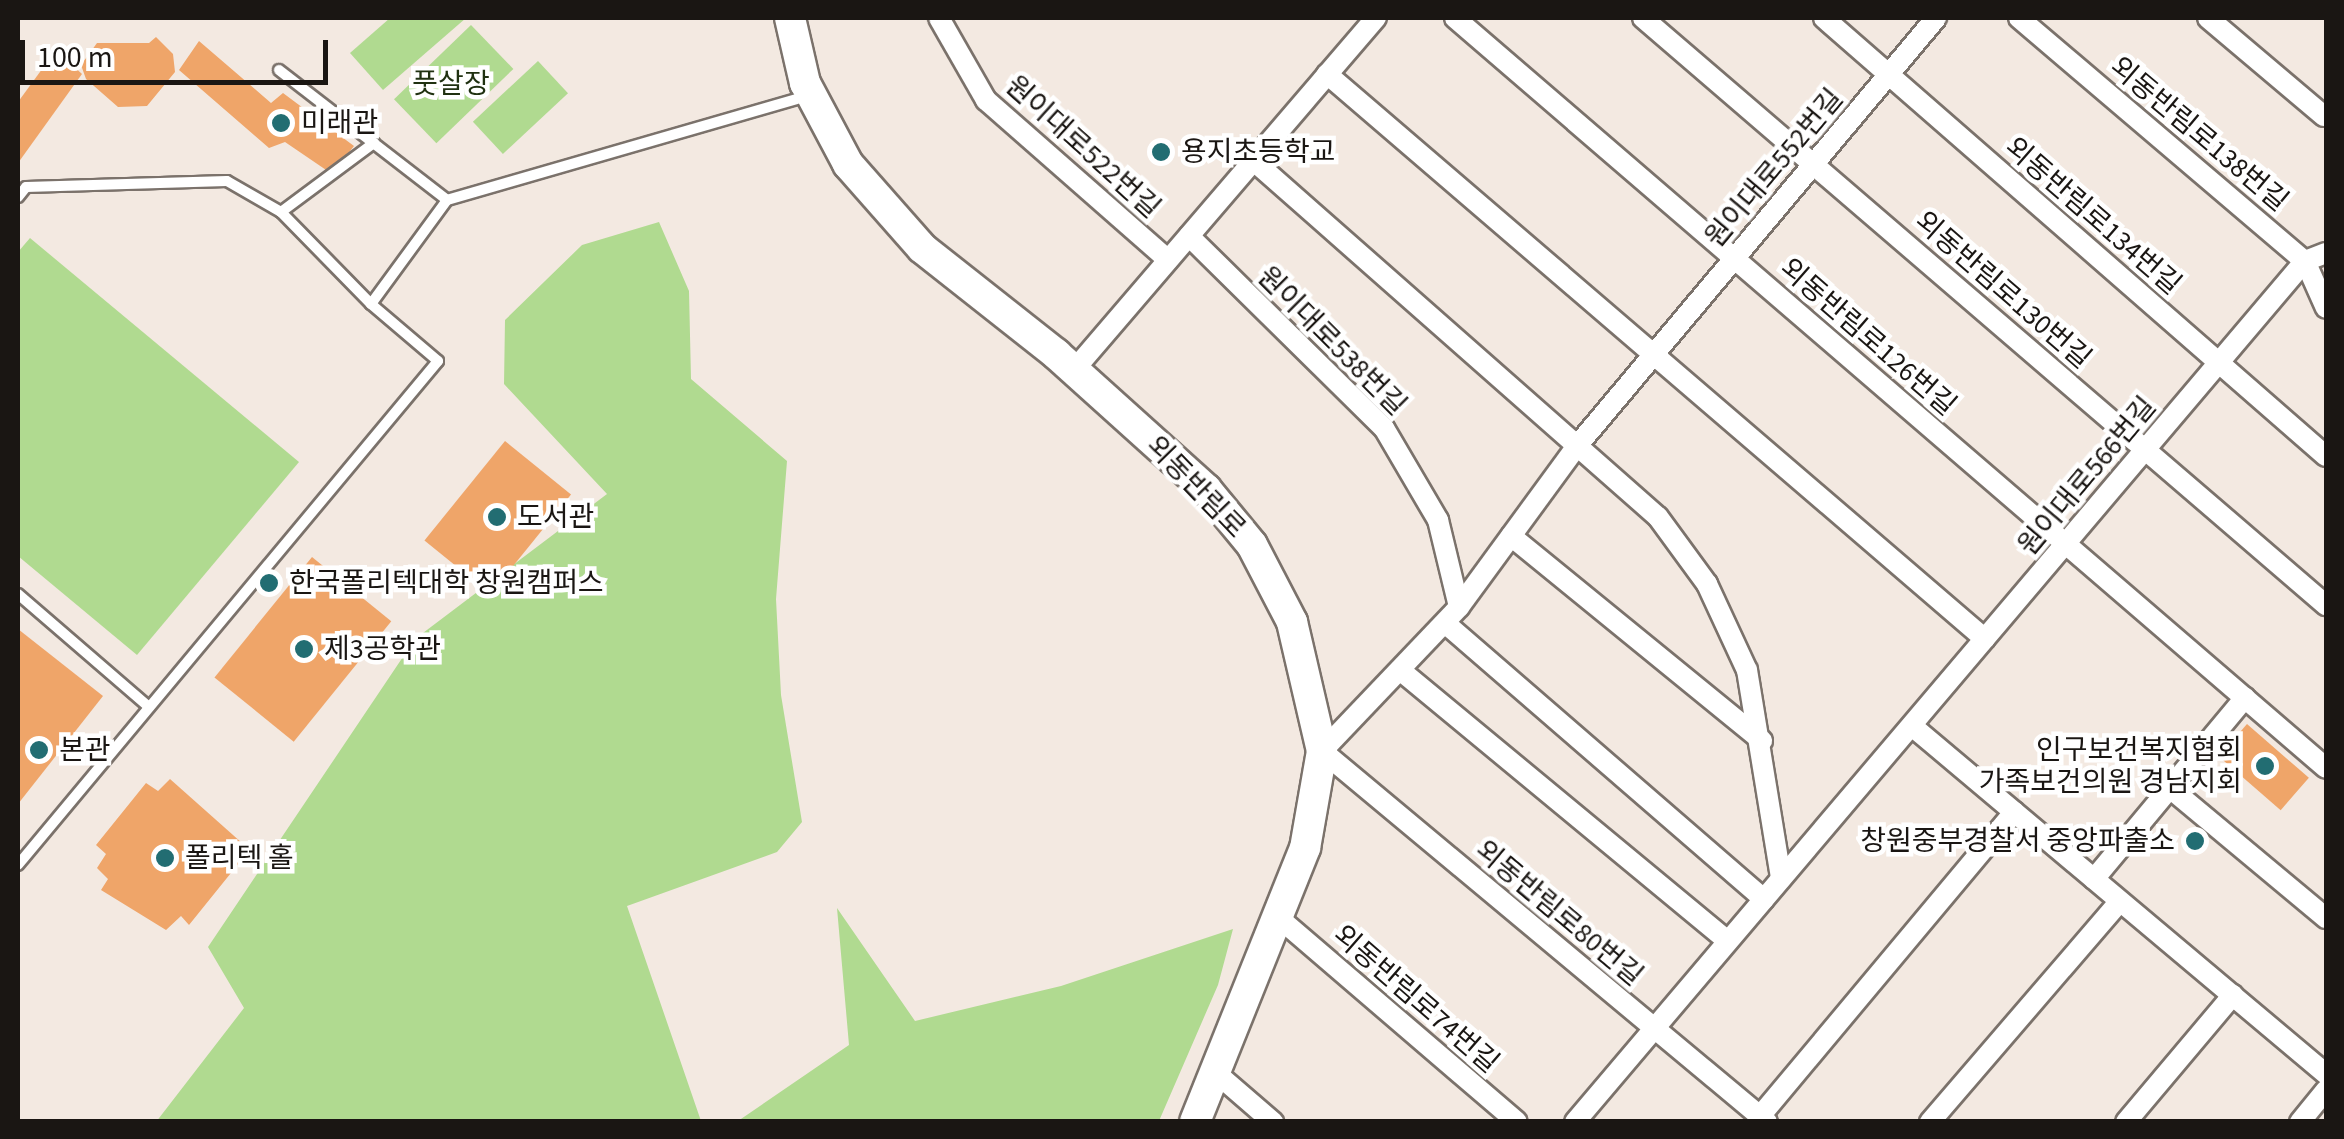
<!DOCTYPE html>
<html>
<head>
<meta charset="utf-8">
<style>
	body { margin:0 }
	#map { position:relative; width:2344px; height:1139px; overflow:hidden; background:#f3e9e1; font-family:"Source Sans 3","Noto Sans KR",sans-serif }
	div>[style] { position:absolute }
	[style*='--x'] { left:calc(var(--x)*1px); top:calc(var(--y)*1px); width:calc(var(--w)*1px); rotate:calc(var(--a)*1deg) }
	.green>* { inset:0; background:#b0da90; transform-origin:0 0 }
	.building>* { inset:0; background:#efa569; transform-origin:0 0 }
	.roads { filter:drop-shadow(2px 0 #7b726b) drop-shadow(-2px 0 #7b726b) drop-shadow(0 2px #7b726b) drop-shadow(0 -2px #7b726b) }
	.lane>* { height:10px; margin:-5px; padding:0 5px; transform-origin:5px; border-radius:5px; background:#fff }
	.street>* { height:20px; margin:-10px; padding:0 10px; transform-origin:10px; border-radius:10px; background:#fff }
	.secondary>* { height:30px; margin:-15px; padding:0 15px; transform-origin:15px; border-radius:15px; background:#fff }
	.dots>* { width:28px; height:28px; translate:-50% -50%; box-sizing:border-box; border:5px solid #fff; border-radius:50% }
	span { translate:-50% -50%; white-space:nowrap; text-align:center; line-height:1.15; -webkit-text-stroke:9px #fff; paint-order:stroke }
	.park-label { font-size:28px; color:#203111 }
	.poi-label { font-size:28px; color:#1a1613 }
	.left { translate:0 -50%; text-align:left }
	.right { translate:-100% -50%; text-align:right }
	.street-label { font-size:28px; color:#1a1613 }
	.frame { position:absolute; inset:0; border:20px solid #1a1613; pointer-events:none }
	.scale { position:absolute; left:20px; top:40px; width:308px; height:45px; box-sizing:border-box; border:5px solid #1a1613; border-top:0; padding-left:12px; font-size:30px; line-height:35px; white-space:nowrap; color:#1a1613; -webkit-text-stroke:8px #fff; paint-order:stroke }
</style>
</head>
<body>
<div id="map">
	<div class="green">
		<i style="clip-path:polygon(390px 18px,466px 18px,383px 90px,350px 53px)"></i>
		<i style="left:471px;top:25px;width:61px;height:107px;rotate:46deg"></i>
		<i style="left:538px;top:61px;width:44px;height:89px;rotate:47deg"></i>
		<i style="clip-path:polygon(659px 222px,689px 291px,691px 379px,787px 461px,776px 599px,781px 695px,802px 822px,777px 852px,627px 906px,701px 1121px,156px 1122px,244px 1008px,208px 947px,415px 639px,607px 494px,504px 384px,505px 320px,582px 245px)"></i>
		<i style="clip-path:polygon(30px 238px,299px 462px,137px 655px,18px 556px,18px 252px)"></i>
		<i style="clip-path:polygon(837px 908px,915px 1021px,1061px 986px,1233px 929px,1218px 985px,1159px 1121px,738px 1121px,849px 1045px)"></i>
	</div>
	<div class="building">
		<i style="clip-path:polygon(156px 37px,173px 54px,175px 72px,147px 106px,118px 107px,86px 79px,81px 65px,97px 43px,149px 43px)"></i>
		<i style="clip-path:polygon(199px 41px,271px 103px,283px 93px,354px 146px,332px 174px,285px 142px,269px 148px,179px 70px)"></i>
		<i style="clip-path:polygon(56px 50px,82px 74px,18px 163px,18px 102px)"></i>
		<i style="left:505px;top:441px;width:85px;height:128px;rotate:39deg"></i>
		<i style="left:312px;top:557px;width:102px;height:155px;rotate:39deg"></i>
		<i style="clip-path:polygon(18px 629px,103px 696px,18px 804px)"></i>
		<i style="left:2247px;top:724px;width:82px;height:43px;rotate:41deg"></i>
		<i style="clip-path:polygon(170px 779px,242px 843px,230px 855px,239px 863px,189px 925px,181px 916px,166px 930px,101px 890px,108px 879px,97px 868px,106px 854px,96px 845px,146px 783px,158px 791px)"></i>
	</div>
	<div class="roads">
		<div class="lane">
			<i style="--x:279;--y:70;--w:212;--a:37.7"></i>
			<i style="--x:18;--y:197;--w:13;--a:-51"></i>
			<i style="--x:26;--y:187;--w:201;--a:-1.7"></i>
			<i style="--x:227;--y:181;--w:62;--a:29.9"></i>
			<i style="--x:281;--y:212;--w:129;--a:45.6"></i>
			<i style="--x:371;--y:304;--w:88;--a:40.4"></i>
			<i style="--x:438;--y:361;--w:656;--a:129.81"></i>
			<i style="--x:281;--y:212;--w:116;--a:-36.6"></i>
			<i style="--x:371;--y:304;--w:129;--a:-53.8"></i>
			<i style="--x:447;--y:200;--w:364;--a:-16.1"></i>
			<i style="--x:18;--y:594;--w:173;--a:40.8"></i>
		</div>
		<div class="street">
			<i style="--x:939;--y:18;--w:95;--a:60.2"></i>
			<i style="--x:986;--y:100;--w:242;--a:41.3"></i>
			<i style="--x:1455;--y:18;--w:1149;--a:40.73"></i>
			<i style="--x:1643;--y:18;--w:901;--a:40.68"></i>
			<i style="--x:1824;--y:18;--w:666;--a:41.11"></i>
			<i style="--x:2019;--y:18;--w:375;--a:40.4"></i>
			<i style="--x:2305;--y:261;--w:51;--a:65.9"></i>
			<i style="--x:2208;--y:18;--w:152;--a:40.2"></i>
			<i style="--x:1327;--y:74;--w:867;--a:40.65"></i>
			<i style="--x:1254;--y:161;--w:538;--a:41.39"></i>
			<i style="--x:1658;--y:517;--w:83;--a:53.8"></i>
			<i style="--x:1707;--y:584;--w:95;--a:65.1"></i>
			<i style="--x:1747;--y:670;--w:211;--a:80.7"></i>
			<i style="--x:1189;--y:236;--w:274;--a:44.6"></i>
			<i style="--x:1384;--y:428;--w:107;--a:59.6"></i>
			<i style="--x:1438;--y:520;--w:89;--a:76.4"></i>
			<i style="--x:1074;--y:370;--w:464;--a:-49.4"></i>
			<i style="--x:1511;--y:536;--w:324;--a:39.2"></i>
			<i style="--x:1445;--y:623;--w:422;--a:40.9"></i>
			<i style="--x:1400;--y:670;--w:425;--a:39.6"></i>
			<i style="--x:1912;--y:726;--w:541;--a:40.05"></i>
			<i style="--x:2170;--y:788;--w:203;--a:39.8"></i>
			<i style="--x:2094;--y:879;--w:236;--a:-50.2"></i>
			<i style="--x:1279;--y:918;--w:313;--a:40.6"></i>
			<i style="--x:1215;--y:1072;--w:77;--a:40.8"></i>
			<i style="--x:1761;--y:1115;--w:395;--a:-50.1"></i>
			<i style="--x:1575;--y:1122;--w:1129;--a:-49.71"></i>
			<i style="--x:2305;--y:261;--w:22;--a:-21"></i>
			<i style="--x:1767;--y:1122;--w:579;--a:-140.18"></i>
			<i style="--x:1322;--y:751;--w:199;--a:-46.4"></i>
			<i style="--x:1459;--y:607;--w:200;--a:-53.8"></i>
			<i style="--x:1577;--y:446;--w:559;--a:-50.01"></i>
			<i style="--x:1930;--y:1122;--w:291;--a:-49.3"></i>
			<i style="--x:2126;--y:1122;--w:166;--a:-49.9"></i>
			<i style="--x:2300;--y:1122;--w:41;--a:-50.9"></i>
		</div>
		<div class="secondary">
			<i style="--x:790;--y:18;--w:67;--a:77"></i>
			<i style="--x:805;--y:83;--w:92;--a:62"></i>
			<i style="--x:848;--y:164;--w:112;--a:48.6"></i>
			<i style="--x:922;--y:248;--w:171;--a:38.3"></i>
			<i style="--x:1056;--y:354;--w:202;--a:42"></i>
			<i style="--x:1206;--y:489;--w:72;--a:50.6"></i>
			<i style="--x:1252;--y:545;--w:87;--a:62.5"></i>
			<i style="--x:1292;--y:622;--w:132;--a:76.9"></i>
			<i style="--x:1322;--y:751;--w:98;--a:99.9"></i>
			<i style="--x:1305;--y:848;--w:295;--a:111.9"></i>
		</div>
	</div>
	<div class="dots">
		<i style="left:281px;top:123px;background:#226d72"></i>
		<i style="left:1161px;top:152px;background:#226d72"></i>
		<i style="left:497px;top:517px;background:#226d72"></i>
		<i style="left:269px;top:583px;background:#226d72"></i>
		<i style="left:304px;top:649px;background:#226d72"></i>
		<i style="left:39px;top:750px;background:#226d72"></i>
		<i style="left:2265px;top:766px;background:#226d72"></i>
		<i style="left:2195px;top:841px;background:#226d72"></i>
		<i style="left:165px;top:858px;background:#226d72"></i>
	</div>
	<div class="park-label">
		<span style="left:451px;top:84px">풋살장</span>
	</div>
	<div class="poi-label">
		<span class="left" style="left:301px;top:123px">미래관</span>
		<span class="left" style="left:1181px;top:152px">용지초등학교</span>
		<span class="left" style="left:517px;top:517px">도서관</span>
		<span class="left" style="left:289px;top:583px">한국폴리텍대학 창원캠퍼스</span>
		<span class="left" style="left:324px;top:649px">제3공학관</span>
		<span class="left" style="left:59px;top:750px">본관</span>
		<span class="right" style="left:2242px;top:766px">인구보건복지협회<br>가족보건의원 경남지회</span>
		<span class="right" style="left:2175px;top:841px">창원중부경찰서 중앙파출소</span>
		<span class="left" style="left:185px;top:858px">폴리텍 홀</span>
	</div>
	<div class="street-label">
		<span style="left:2199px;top:134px;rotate:40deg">외동반림로138번길</span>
		<span style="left:1083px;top:147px;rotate:42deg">원이대로522번길</span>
		<span style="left:1774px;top:168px;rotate:-50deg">원이대로552번길</span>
		<span style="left:2093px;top:216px;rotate:41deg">외동반림로134번길</span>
		<span style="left:2003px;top:290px;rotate:41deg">외동반림로130번길</span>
		<span style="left:1868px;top:337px;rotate:41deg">외동반림로126번길</span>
		<span style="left:1332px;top:341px;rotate:45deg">원이대로538번길</span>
		<span style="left:2087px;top:476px;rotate:-50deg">원이대로566번길</span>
		<span style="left:1196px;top:487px;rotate:46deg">외동반림로</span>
		<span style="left:1559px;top:913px;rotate:40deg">외동반림로80번길</span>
		<span style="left:1416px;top:999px;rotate:41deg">외동반림로74번길</span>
	</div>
	<div class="frame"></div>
	<div class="scale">100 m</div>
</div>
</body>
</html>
